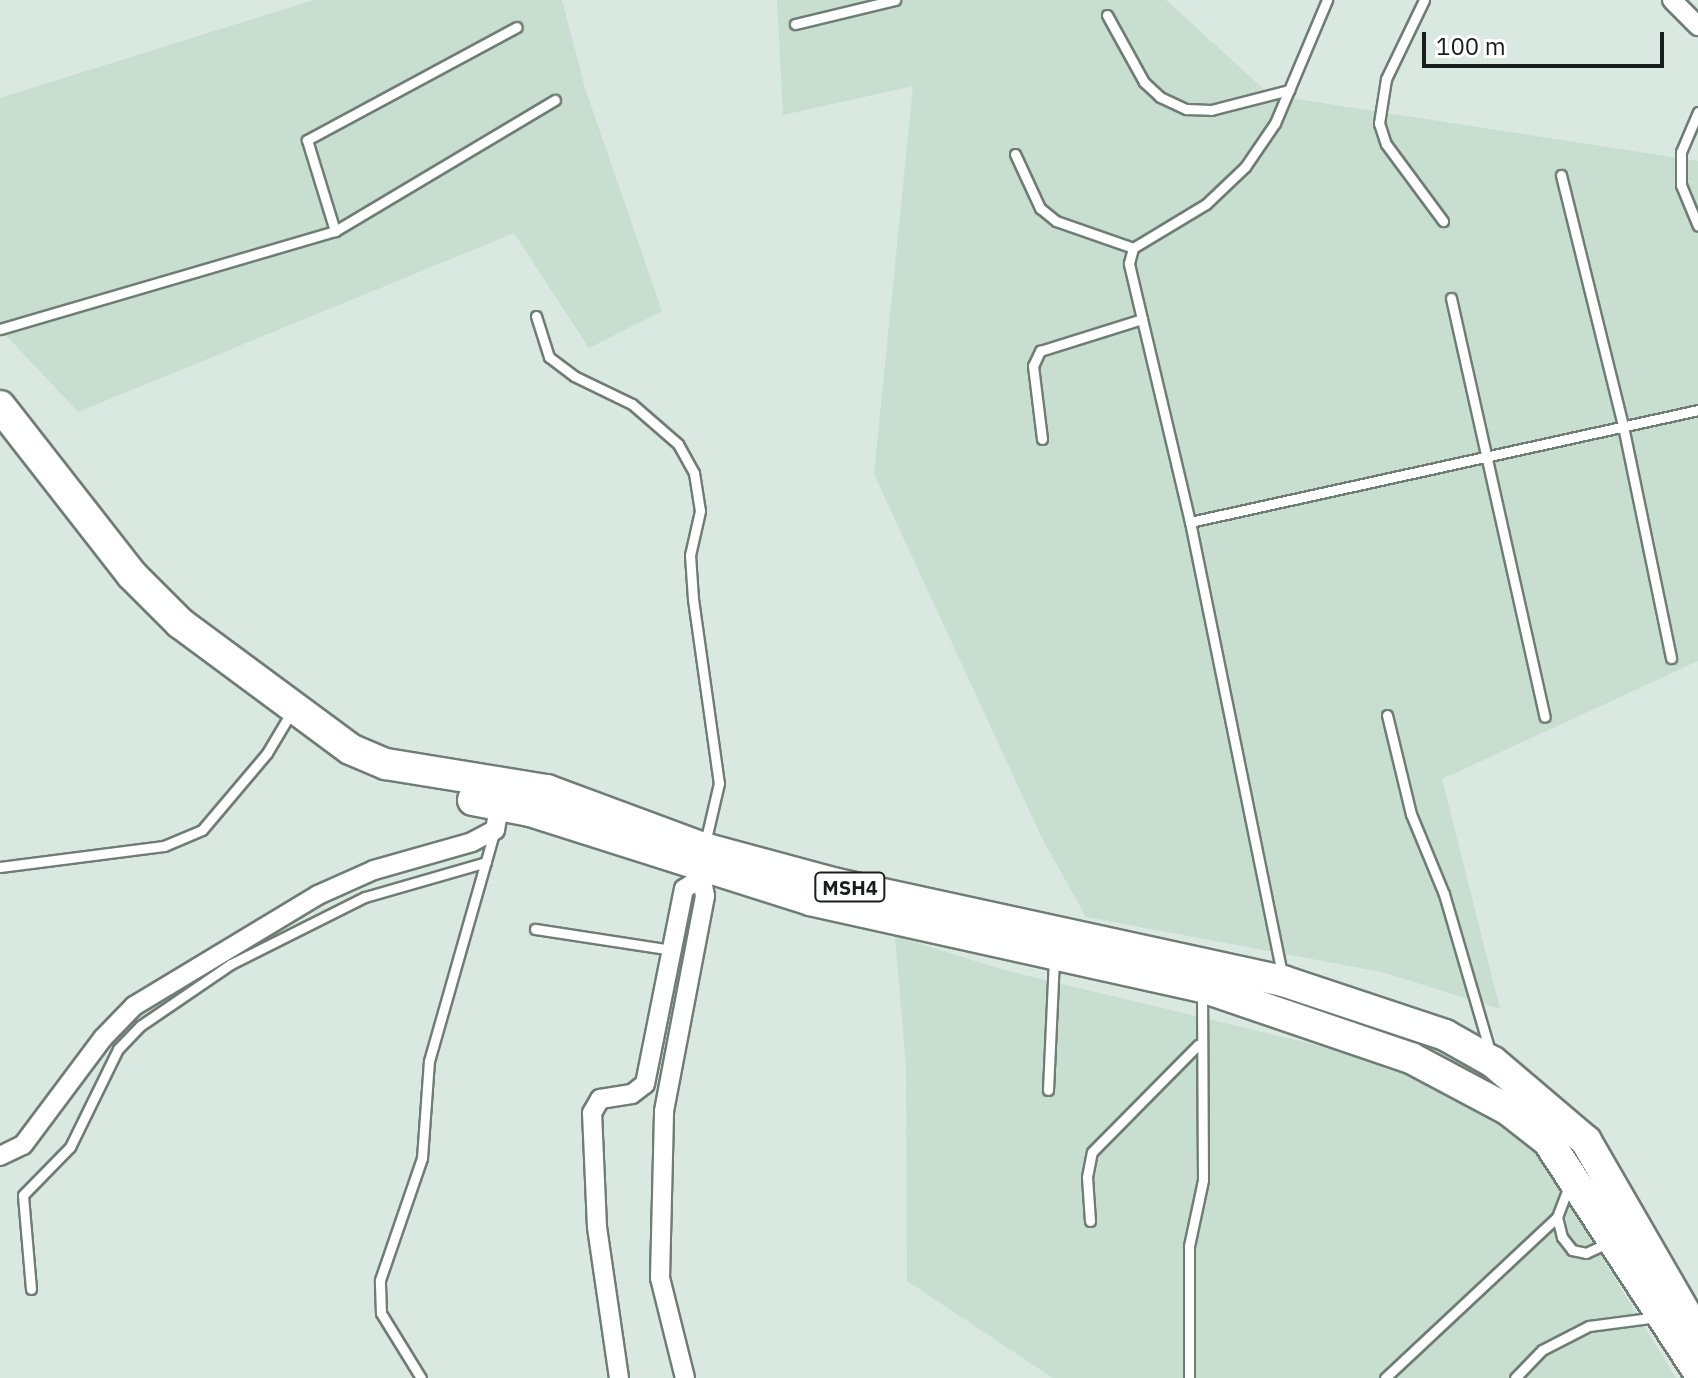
<!DOCTYPE html>
<html>
<head>
<meta charset="utf-8">
<style>
	body { margin:0 }
	#map { position:relative; width:1698px; height:1378px; overflow:hidden; background:#d9e8e0; font-family:"IBM Plex Sans",sans-serif }
	div>[style] { position:absolute }
	[style*='--x'] { left:calc(var(--x)*1px); top:calc(var(--y)*1px); width:calc(var(--w)*1px); rotate:calc(var(--a)*1deg) }
	.built>* { inset:0; background:#c7ded1 }
	.roads { filter:drop-shadow(2px 0 #6f7d75) drop-shadow(-2px 0 #6f7d75) drop-shadow(0 2px #6f7d75) drop-shadow(0 -2px #6f7d75) }
	.service>* { height:9px; margin:-4.5px; padding:0 4.5px; transform-origin:4.5px; border-radius:4.5px; background:#fff }
	.minor>* { height:18px; margin:-9px; padding:0 9px; transform-origin:9px; border-radius:9px; background:#fff }
	.primary>* { height:30px; margin:-15px; padding:0 15px; transform-origin:15px; border-radius:15px; background:#fff }
	span { translate:-50% -50%; white-space:nowrap; text-align:center; line-height:1.15; -webkit-text-stroke:7px #fff; paint-order:stroke }
	.shield-label span { padding:2px 6px; background:#fff; border:2px solid; border-radius:6px; -webkit-text-stroke-width:0 }
	.shield-label { font-size:20px; color:#181e1b; font-weight:700 }
	.scale { position:absolute; left:1422px; top:32px; width:242px; height:36px; box-sizing:border-box; border:4px solid #181e1b; border-top:0; padding-left:10px; font-size:24px; line-height:28px; white-space:nowrap; color:#181e1b; -webkit-text-stroke:6px #fff; paint-order:stroke }
</style>
</head>
<body>
<div id="map">
	<div class="built">
		<i style="clip-path:polygon(314px 0,562px 0,585px 88px,662px 311px,589px 348px,514px 233px,78px 412px,0 329px,0 98px)"></i>
		<i style="clip-path:polygon(777px 0,1166px 0,1270px 95px,1698px 161px,1698px 661px,1442px 779px,1500px 1009px,1382px 972px,1086px 917px,1042px 838px,874px 474px,913px 86px,783px 115px)"></i>
		<i style="clip-path:polygon(895px 936px,1004px 970px,1412px 1068px,1533px 1145px,1676px 1378px,1053px 1378px,907px 1281px,906px 1066px)"></i>
	</div>
	<div class="roads">
		<div class="service">
			<i style="--x:1424;--y:0;--w:88;--a:115.7"></i>
			<i style="--x:1386;--y:79;--w:45;--a:99"></i>
			<i style="--x:1379;--y:123;--w:22;--a:72"></i>
			<i style="--x:1386;--y:144;--w:96;--a:53.5"></i>
			<i style="--x:1107;--y:15;--w:77;--a:61.1"></i>
			<i style="--x:1144;--y:82;--w:22;--a:43"></i>
			<i style="--x:1160;--y:97;--w:29;--a:25"></i>
			<i style="--x:1186;--y:109;--w:25;--a:2"></i>
			<i style="--x:1211;--y:110;--w:81;--a:-14.4"></i>
			<i style="--x:795;--y:24;--w:103;--a:-13.5"></i>
			<i style="--x:1698;--y:112;--w:43;--a:113"></i>
			<i style="--x:1681;--y:152;--w:33;--a:90"></i>
			<i style="--x:1681;--y:185;--w:44;--a:67.5"></i>
			<i style="--x:1015;--y:154;--w:60;--a:65.2"></i>
			<i style="--x:1040;--y:208;--w:21;--a:39"></i>
			<i style="--x:1056;--y:221;--w:82;--a:19.3"></i>
			<i style="--x:1561;--y:175;--w:259;--a:76.1"></i>
			<i style="--x:1623;--y:426;--w:237;--a:78.3"></i>
			<i style="--x:335;--y:231;--w:95;--a:-107.1"></i>
			<i style="--x:307;--y:140;--w:238;--a:-28.3"></i>
			<i style="--x:1451;--y:298;--w:429;--a:77.4"></i>
			<i style="--x:536;--y:316;--w:43;--a:72.4"></i>
			<i style="--x:549;--y:357;--w:31;--a:37"></i>
			<i style="--x:574;--y:376;--w:64;--a:25.8"></i>
			<i style="--x:632;--y:404;--w:61;--a:41"></i>
			<i style="--x:678;--y:444;--w:33;--a:61"></i>
			<i style="--x:694;--y:473;--w:38;--a:81"></i>
			<i style="--x:700;--y:511;--w:45;--a:102.8"></i>
			<i style="--x:690;--y:555;--w:44;--a:86.1"></i>
			<i style="--x:693;--y:599;--w:186;--a:82"></i>
			<i style="--x:719;--y:783;--w:62;--a:103.1"></i>
			<i style="--x:0;--y:329;--w:349;--a:-16.3"></i>
			<i style="--x:335;--y:231;--w:256;--a:-30.8"></i>
			<i style="--x:1042;--y:439;--w:74;--a:-97"></i>
			<i style="--x:1033;--y:366;--w:17;--a:-65"></i>
			<i style="--x:1040;--y:351;--w:107;--a:-17.4"></i>
			<i style="--x:1190;--y:522;--w:520;--a:-12.43"></i>
			<i style="--x:1387;--y:715;--w:102;--a:76.4"></i>
			<i style="--x:1411;--y:814;--w:87;--a:67.6"></i>
			<i style="--x:1444;--y:894;--w:164;--a:73.7"></i>
			<i style="--x:0;--y:867;--w:165;--a:-7.3"></i>
			<i style="--x:164;--y:846;--w:41;--a:-22.8"></i>
			<i style="--x:202;--y:830;--w:101;--a:-49.8"></i>
			<i style="--x:267;--y:753;--w:49;--a:-59.2"></i>
			<i style="--x:535;--y:929;--w:140;--a:8.7"></i>
			<i style="--x:1282;--y:974;--w:461;--a:-101.5"></i>
			<i style="--x:1190;--y:522;--w:266;--a:-103.3"></i>
			<i style="--x:1129;--y:263;--w:16;--a:-75"></i>
			<i style="--x:1133;--y:248;--w:85;--a:-31.1"></i>
			<i style="--x:1206;--y:204;--w:54;--a:-43.5"></i>
			<i style="--x:1245;--y:167;--w:53;--a:-55.7"></i>
			<i style="--x:1275;--y:123;--w:134;--a:-67.1"></i>
			<i style="--x:1048;--y:1090;--w:132;--a:-87.4"></i>
			<i style="--x:1557;--y:1217;--w:21;--a:76"></i>
			<i style="--x:1562;--y:1237;--w:16;--a:52"></i>
			<i style="--x:1572;--y:1250;--w:14;--a:12"></i>
			<i style="--x:1586;--y:1253;--w:23;--a:-25"></i>
			<i style="--x:1090;--y:1221;--w:44;--a:-93.9"></i>
			<i style="--x:1087;--y:1177;--w:25;--a:-79"></i>
			<i style="--x:1092;--y:1152;--w:151;--a:-45.3"></i>
			<i style="--x:31;--y:1289;--w:94;--a:-94.9"></i>
			<i style="--x:23;--y:1195;--w:67;--a:-45.6"></i>
			<i style="--x:70;--y:1147;--w:109;--a:-63.9"></i>
			<i style="--x:118;--y:1049;--w:32;--a:-46"></i>
			<i style="--x:140;--y:1026;--w:110;--a:-34.3"></i>
			<i style="--x:231;--y:964;--w:150;--a:-26.6"></i>
			<i style="--x:365;--y:897;--w:126;--a:-16.1"></i>
			<i style="--x:421;--y:1378;--w:76;--a:-121.6"></i>
			<i style="--x:381;--y:1313;--w:33;--a:-92"></i>
			<i style="--x:380;--y:1280;--w:129;--a:-71"></i>
			<i style="--x:422;--y:1158;--w:97;--a:-85.9"></i>
			<i style="--x:429;--y:1061;--w:240;--a:-74.1"></i>
			<i style="--x:1189;--y:1378;--w:132;--a:-90"></i>
			<i style="--x:1189;--y:1246;--w:67;--a:-78"></i>
			<i style="--x:1203;--y:1180;--w:187;--a:-90.3"></i>
			<i style="--x:1385;--y:1378;--w:236;--a:-43.1"></i>
			<i style="--x:1557;--y:1217;--w:34;--a:-69"></i>
			<i style="--x:1515;--y:1378;--w:39;--a:-46"></i>
			<i style="--x:1542;--y:1350;--w:53;--a:-27.1"></i>
			<i style="--x:1589;--y:1326;--w:69;--a:-7.5"></i>
		</div>
		<div class="minor">
			<i style="--x:1672;--y:0;--w:37;--a:45"></i>
			<i style="--x:0;--y:1156;--w:25;--a:-26"></i>
			<i style="--x:23;--y:1145;--w:134;--a:-53.2"></i>
			<i style="--x:103;--y:1038;--w:45;--a:-45.9"></i>
			<i style="--x:134;--y:1006;--w:215;--a:-31.1"></i>
			<i style="--x:318;--y:895;--w:61;--a:-24.1"></i>
			<i style="--x:374;--y:870;--w:102;--a:-15.9"></i>
			<i style="--x:472;--y:842;--w:26;--a:-28"></i>
			<i style="--x:495;--y:830;--w:36;--a:-80"></i>
			<i style="--x:619;--y:1378;--w:153;--a:-98.3"></i>
			<i style="--x:597;--y:1227;--w:114;--a:-92.5"></i>
			<i style="--x:592;--y:1113;--w:16;--a:-60"></i>
			<i style="--x:600;--y:1099;--w:32;--a:-9"></i>
			<i style="--x:632;--y:1094;--w:16;--a:-38"></i>
			<i style="--x:645;--y:1084;--w:199;--a:-78.7"></i>
			<i style="--x:684;--y:889;--w:17;--a:-33"></i>
			<i style="--x:685;--y:1378;--w:103;--a:-104"></i>
			<i style="--x:660;--y:1278;--w:167;--a:-88.6"></i>
			<i style="--x:664;--y:1111;--w:219;--a:-79.2"></i>
			<i style="--x:705;--y:896;--w:26;--a:-101"></i>
		</div>
		<div class="primary">
			<i style="--x:0;--y:406;--w:214;--a:52"></i>
			<i style="--x:132;--y:575;--w:68;--a:45"></i>
			<i style="--x:180;--y:623;--w:212;--a:36.5"></i>
			<i style="--x:350;--y:749;--w:39;--a:23"></i>
			<i style="--x:386;--y:764;--w:163;--a:9.2"></i>
			<i style="--x:547;--y:790;--w:166;--a:20.4"></i>
			<i style="--x:703;--y:848;--w:135;--a:15.1"></i>
			<i style="--x:833;--y:883;--w:461;--a:12.3"></i>
			<i style="--x:1283;--y:981;--w:171;--a:18.4"></i>
			<i style="--x:1445;--y:1035;--w:55;--a:29.4"></i>
			<i style="--x:1493;--y:1062;--w:122;--a:40.3"></i>
			<i style="--x:1586;--y:1141;--w:224;--a:60"></i>
			<i style="--x:473;--y:800;--w:58;--a:10.9"></i>
			<i style="--x:530;--y:811;--w:294;--a:17.6"></i>
			<i style="--x:810;--y:900;--w:402;--a:12.5"></i>
			<i style="--x:1202;--y:987;--w:221;--a:18.8"></i>
			<i style="--x:1411;--y:1058;--w:109;--a:28"></i>
			<i style="--x:1507;--y:1109;--w:52;--a:38"></i>
			<i style="--x:1548;--y:1141;--w:275;--a:56.9"></i>
		</div>
	</div>
	<div class="shield-label">
		<span style="left:850px;top:887px">MSH4</span>
	</div>
	<div class="scale">100 m</div>
</div>
</body>
</html>
